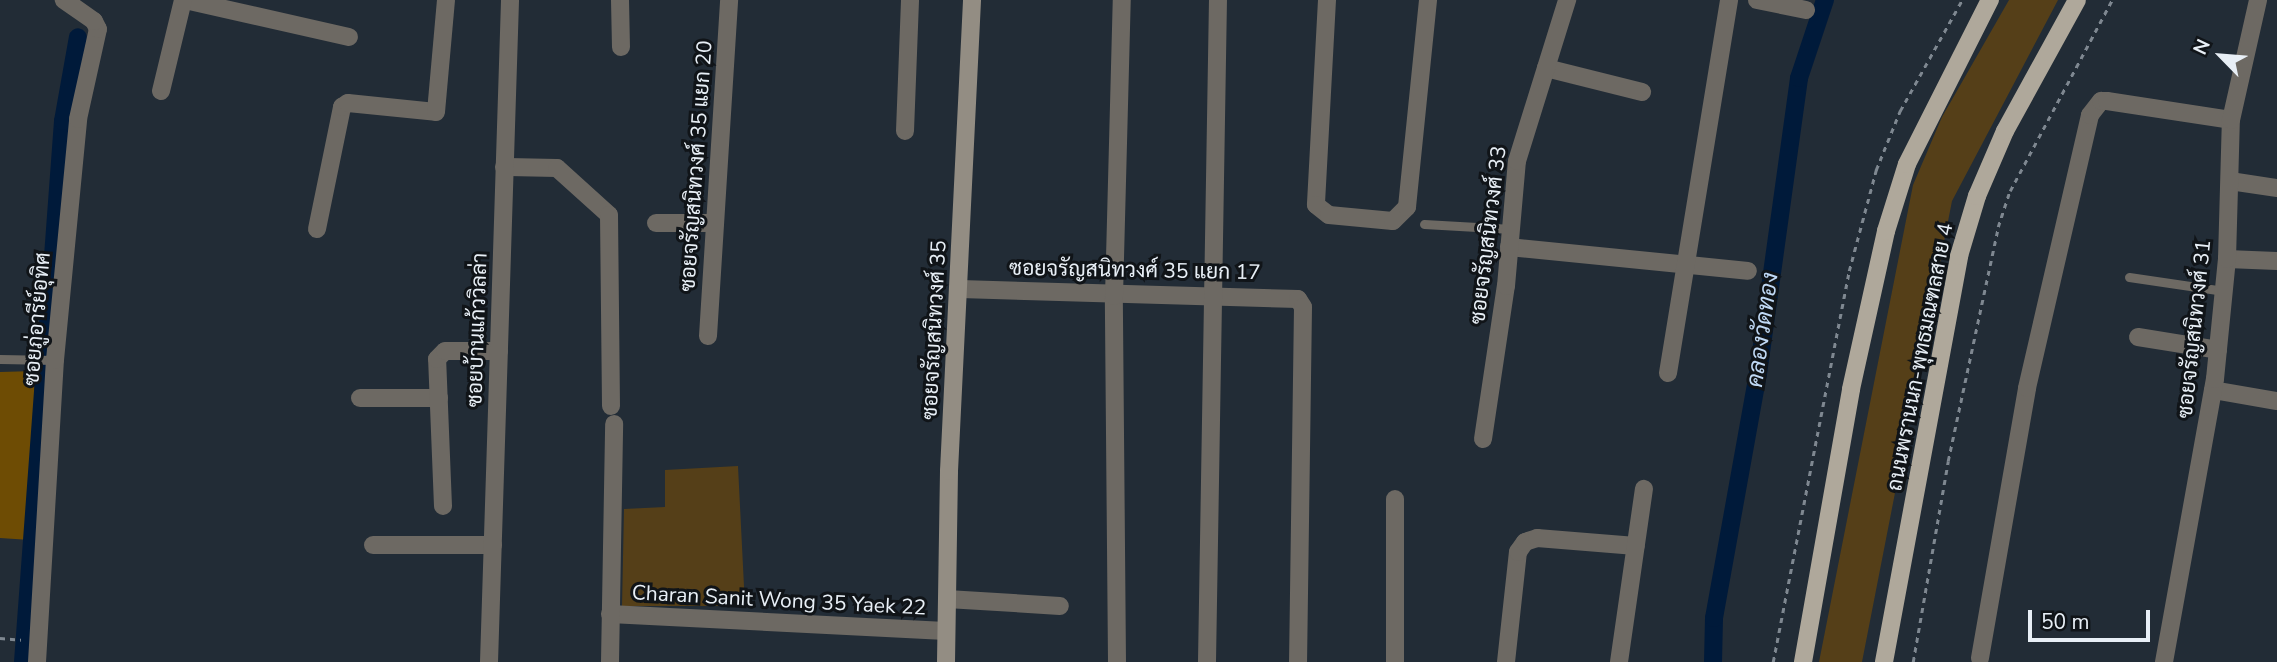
<!DOCTYPE html>
<html>
<head>
<meta charset="utf-8">
<style>
	body { margin:0 }
	#map { position:relative; width:2277px; height:662px; overflow:hidden; background:#222c36; font-family:"Nunito Sans",Sarabun,sans-serif }
	div>[style] { position:absolute }
	[style*='--x'] { left:calc(var(--x)*1px); top:calc(var(--y)*1px); width:calc(var(--w)*1px); rotate:calc(var(--a)*1deg) }
	.green>* { inset:0; background:#553f18 }
	.forest>* { inset:0; background:#6e4c04 }
	.canal>* { height:18px; margin:-9px; padding:0 9px; transform-origin:9px; border-radius:9px; background:#001a3a }
	.path>* { height:2.5px; margin-top:-1.25px; transform-origin:0; background:repeating-linear-gradient(90deg,#7f8891 0 5px,transparent 0 10px) }
	.lane>* { height:9px; margin:-4.5px; padding:0 4.5px; transform-origin:4.5px; border-radius:4.5px; background:#6d6963 }
	.street>* { height:18px; margin:-9px; padding:0 9px; transform-origin:9px; border-radius:9px; background:#6d6963 }
	.secondary>* { height:18px; margin:-9px; padding:0 9px; transform-origin:9px; border-radius:9px; background:#938d83 }
	.primary>* { height:18px; margin:-9px; padding:0 9px; transform-origin:9px; border-radius:9px; background:#afa89b }
	span { translate:-50% -50%; white-space:nowrap; text-align:center; line-height:1.15; -webkit-text-stroke:6px #101418; paint-order:stroke }
	.street-label { font-size:21px; color:#e8eff6 }
	.water-label { font-size:23px; color:#c0d9f5; font-style:italic }
	.north { position:absolute; left:2186px; top:21px; width:70px; height:70px; -webkit-text-stroke:5px #101418; paint-order:stroke; rotate:295deg; font-size:19px; font-weight:700; line-height:28px; text-align:center; color:#e8eff6 }
	.north::after { content:''; display:block; margin:auto; width:24px; height:32px; background:#e8eff6; clip-path:polygon(50% 0,100% 100%,50% 72%,0 100%) }
	.scale { position:absolute; left:2028px; top:610px; width:122px; height:32px; box-sizing:border-box; border:4px solid #e8eff6; border-top:0; padding-left:9px; font-size:21px; line-height:24px; white-space:nowrap; color:#e8eff6; -webkit-text-stroke:5px #101418; paint-order:stroke }
</style>
</head>
<body>
<div id="map">
	<div class="green">
		<i style="clip-path:polygon(2009px 0,2058px 0,1952px 201px,1862px 662px,1819px 662px,1913px 185px,1942px 117px)"></i>
		<i style="clip-path:polygon(738px 466px,745px 606px,622px 606px,624px 509px,665px 507px,665px 470px)"></i>
	</div>
	<div class="forest">
		<i style="clip-path:polygon(35px 371px,30px 540px,0 538px,0 372px)"></i>
	</div>
	<div class="canal">
		<i style="--x:23;--y:662;--w:542;--a:-85.77"></i>
		<i style="--x:63;--y:121;--w:85;--a:-79.9"></i>
		<i style="--x:1713;--y:662;--w:44;--a:-88.7"></i>
		<i style="--x:1714;--y:618;--w:248;--a:-79.8"></i>
		<i style="--x:1758;--y:374;--w:299;--a:-82.1"></i>
		<i style="--x:1799;--y:78;--w:82;--a:-71.6"></i>
	</div>
	<div class="path">
		<i style="--x:0;--y:638;--w:21;--a:5"></i>
		<i style="--x:1773;--y:662;--w:398;--a:-79"></i>
		<i style="--x:1849;--y:271;--w:105;--a:-75"></i>
		<i style="--x:1876;--y:170;--w:64;--a:-67.9"></i>
		<i style="--x:1900;--y:111;--w:127;--a:-60.8"></i>
		<i style="--x:1913;--y:662;--w:204;--a:-80.1"></i>
		<i style="--x:1948;--y:461;--w:239;--a:-77.9"></i>
		<i style="--x:1998;--y:227;--w:38;--a:-72"></i>
		<i style="--x:2010;--y:191;--w:217;--a:-61.9"></i>
	</div>
	<div class="lane">
		<i style="--x:1424;--y:224;--w:88;--a:3.3"></i>
		<i style="--x:2129;--y:277;--w:96;--a:8.4"></i>
		<i style="--x:0;--y:359;--w:55;--a:1"></i>
	</div>
	<div class="street">
		<i style="--x:185;--y:0;--w:168;--a:12.7"></i>
		<i style="--x:620;--y:0;--w:47;--a:88.8"></i>
		<i style="--x:1327;--y:0;--w:205;--a:93.1"></i>
		<i style="--x:1316;--y:205;--w:16;--a:38"></i>
		<i style="--x:1329;--y:215;--w:64;--a:5.4"></i>
		<i style="--x:1393;--y:221;--w:20;--a:-45"></i>
		<i style="--x:1407;--y:207;--w:208;--a:-84.2"></i>
		<i style="--x:1757;--y:0;--w:50;--a:11.5"></i>
		<i style="--x:1546;--y:68;--w:99;--a:14"></i>
		<i style="--x:161;--y:91;--w:94;--a:-76.4"></i>
		<i style="--x:905;--y:131;--w:131;--a:-87.8"></i>
		<i style="--x:504;--y:167;--w:53;--a:1.1"></i>
		<i style="--x:557;--y:168;--w:70;--a:42.1"></i>
		<i style="--x:609;--y:215;--w:191;--a:89.4"></i>
		<i style="--x:2230;--y:181;--w:48;--a:8.5"></i>
		<i style="--x:656;--y:223;--w:59;--a:0"></i>
		<i style="--x:317;--y:229;--w:125;--a:-78.4"></i>
		<i style="--x:342;--y:107;--w:7;--a:-34"></i>
		<i style="--x:348;--y:103;--w:88;--a:5.8"></i>
		<i style="--x:436;--y:112;--w:112;--a:-84.9"></i>
		<i style="--x:1509;--y:247;--w:240;--a:5.7"></i>
		<i style="--x:2227;--y:259;--w:50;--a:2.3"></i>
		<i style="--x:960;--y:289;--w:338;--a:1.7"></i>
		<i style="--x:1298;--y:299;--w:9;--a:58"></i>
		<i style="--x:1303;--y:307;--w:355;--a:90.8"></i>
		<i style="--x:708;--y:336;--w:337;--a:-86.4"></i>
		<i style="--x:2138;--y:337;--w:81;--a:9.2"></i>
		<i style="--x:1668;--y:373;--w:378;--a:-80.7"></i>
		<i style="--x:2213;--y:390;--w:65;--a:9.8"></i>
		<i style="--x:360;--y:398;--w:79;--a:0"></i>
		<i style="--x:1483;--y:439;--w:155;--a:-81.5"></i>
		<i style="--x:1506;--y:286;--w:125;--a:-85"></i>
		<i style="--x:1517;--y:161;--w:169;--a:-72.7"></i>
		<i style="--x:443;--y:506;--w:147;--a:-92.3"></i>
		<i style="--x:437;--y:359;--w:11;--a:-45"></i>
		<i style="--x:445;--y:351;--w:54;--a:0"></i>
		<i style="--x:373;--y:545;--w:120;--a:0"></i>
		<i style="--x:947;--y:599;--w:113;--a:3.5"></i>
		<i style="--x:610;--y:614;--w:336;--a:2.9"></i>
		<i style="--x:1980;--y:658;--w:274;--a:-80.1"></i>
		<i style="--x:2027;--y:388;--w:280;--a:-77"></i>
		<i style="--x:2090;--y:115;--w:18;--a:-52"></i>
		<i style="--x:2101;--y:101;--w:6;--a:0"></i>
		<i style="--x:2107;--y:101;--w:125;--a:8.7"></i>
		<i style="--x:37;--y:662;--w:303;--a:-86.6"></i>
		<i style="--x:55;--y:360;--w:242;--a:-84.5"></i>
		<i style="--x:78;--y:119;--w:92;--a:-77.5"></i>
		<i style="--x:98;--y:29;--w:9;--a:-117"></i>
		<i style="--x:94;--y:21;--w:37;--a:-145"></i>
		<i style="--x:489;--y:662;--w:662;--a:-88.18"></i>
		<i style="--x:610;--y:662;--w:238;--a:-89"></i>
		<i style="--x:1117;--y:662;--w:366;--a:-90.5"></i>
		<i style="--x:1114;--y:296;--w:296;--a:-88.5"></i>
		<i style="--x:1207;--y:662;--w:662;--a:-89.05"></i>
		<i style="--x:1395;--y:662;--w:163;--a:-90"></i>
		<i style="--x:1506;--y:662;--w:111;--a:-83.8"></i>
		<i style="--x:1518;--y:552;--w:12;--a:-55"></i>
		<i style="--x:1525;--y:542;--w:13;--a:-18"></i>
		<i style="--x:1537;--y:538;--w:99;--a:4.6"></i>
		<i style="--x:1619;--y:662;--w:175;--a:-81.8"></i>
		<i style="--x:2164;--y:662;--w:288;--a:-79.8"></i>
		<i style="--x:2215;--y:379;--w:121;--a:-84.3"></i>
		<i style="--x:2227;--y:259;--w:139;--a:-88.4"></i>
		<i style="--x:2231;--y:120;--w:123;--a:-77.3"></i>
	</div>
	<div class="secondary">
		<i style="--x:946;--y:662;--w:191;--a:-89.1"></i>
		<i style="--x:949;--y:471;--w:472;--a:-87.2"></i>
	</div>
	<div class="primary">
		<i style="--x:1803;--y:662;--w:277;--a:-80"></i>
		<i style="--x:1851;--y:389;--w:162;--a:-77.5"></i>
		<i style="--x:1886;--y:231;--w:70;--a:-72.6"></i>
		<i style="--x:1907;--y:164;--w:184;--a:-63.2"></i>
		<i style="--x:1884;--y:662;--w:413;--a:-79.5"></i>
		<i style="--x:1959;--y:256;--w:63;--a:-73.3"></i>
		<i style="--x:1977;--y:196;--w:71;--a:-66.7"></i>
		<i style="--x:2005;--y:131;--w:149;--a:-61.2"></i>
	</div>
	<div class="street-label">
		<span style="left:696px;top:166px;rotate:-86deg">ซอยจรัญสนิทวงศ์ 35 แยก 20</span>
		<span style="left:1488px;top:235px;rotate:-83deg">ซอยจรัญสนิทวงศ์ 33</span>
		<span style="left:1135px;top:270px;rotate:1deg">ซอยจรัญสนิทวงศ์ 35 แยก 17</span>
		<span style="left:37px;top:319px;rotate:-85deg">ซอยภู่อารีย์อุทิศ</span>
		<span style="left:2194px;top:329px;rotate:-84deg">ซอยจรัญสนิทวงศ์ 31</span>
		<span style="left:477px;top:330px;rotate:-88deg">ซอยบ้านแก้ววิลล่า</span>
		<span style="left:934px;top:330px;rotate:-87deg">ซอยจรัญสนิทวงศ์ 35</span>
		<span style="left:1920px;top:357px;rotate:-79deg">ถนนพรานนก-พุทธมณฑลสาย 4</span>
		<span style="left:779px;top:600px;rotate:3deg">Charan Sanit Wong 35 Yaek 22</span>
	</div>
	<div class="water-label">
		<span style="left:1763px;top:330px;rotate:-82deg">คลองวัดทอง</span>
	</div>
	<div class="north">N</div>
	<div class="scale">50 m</div>
</div>
</body>
</html>
